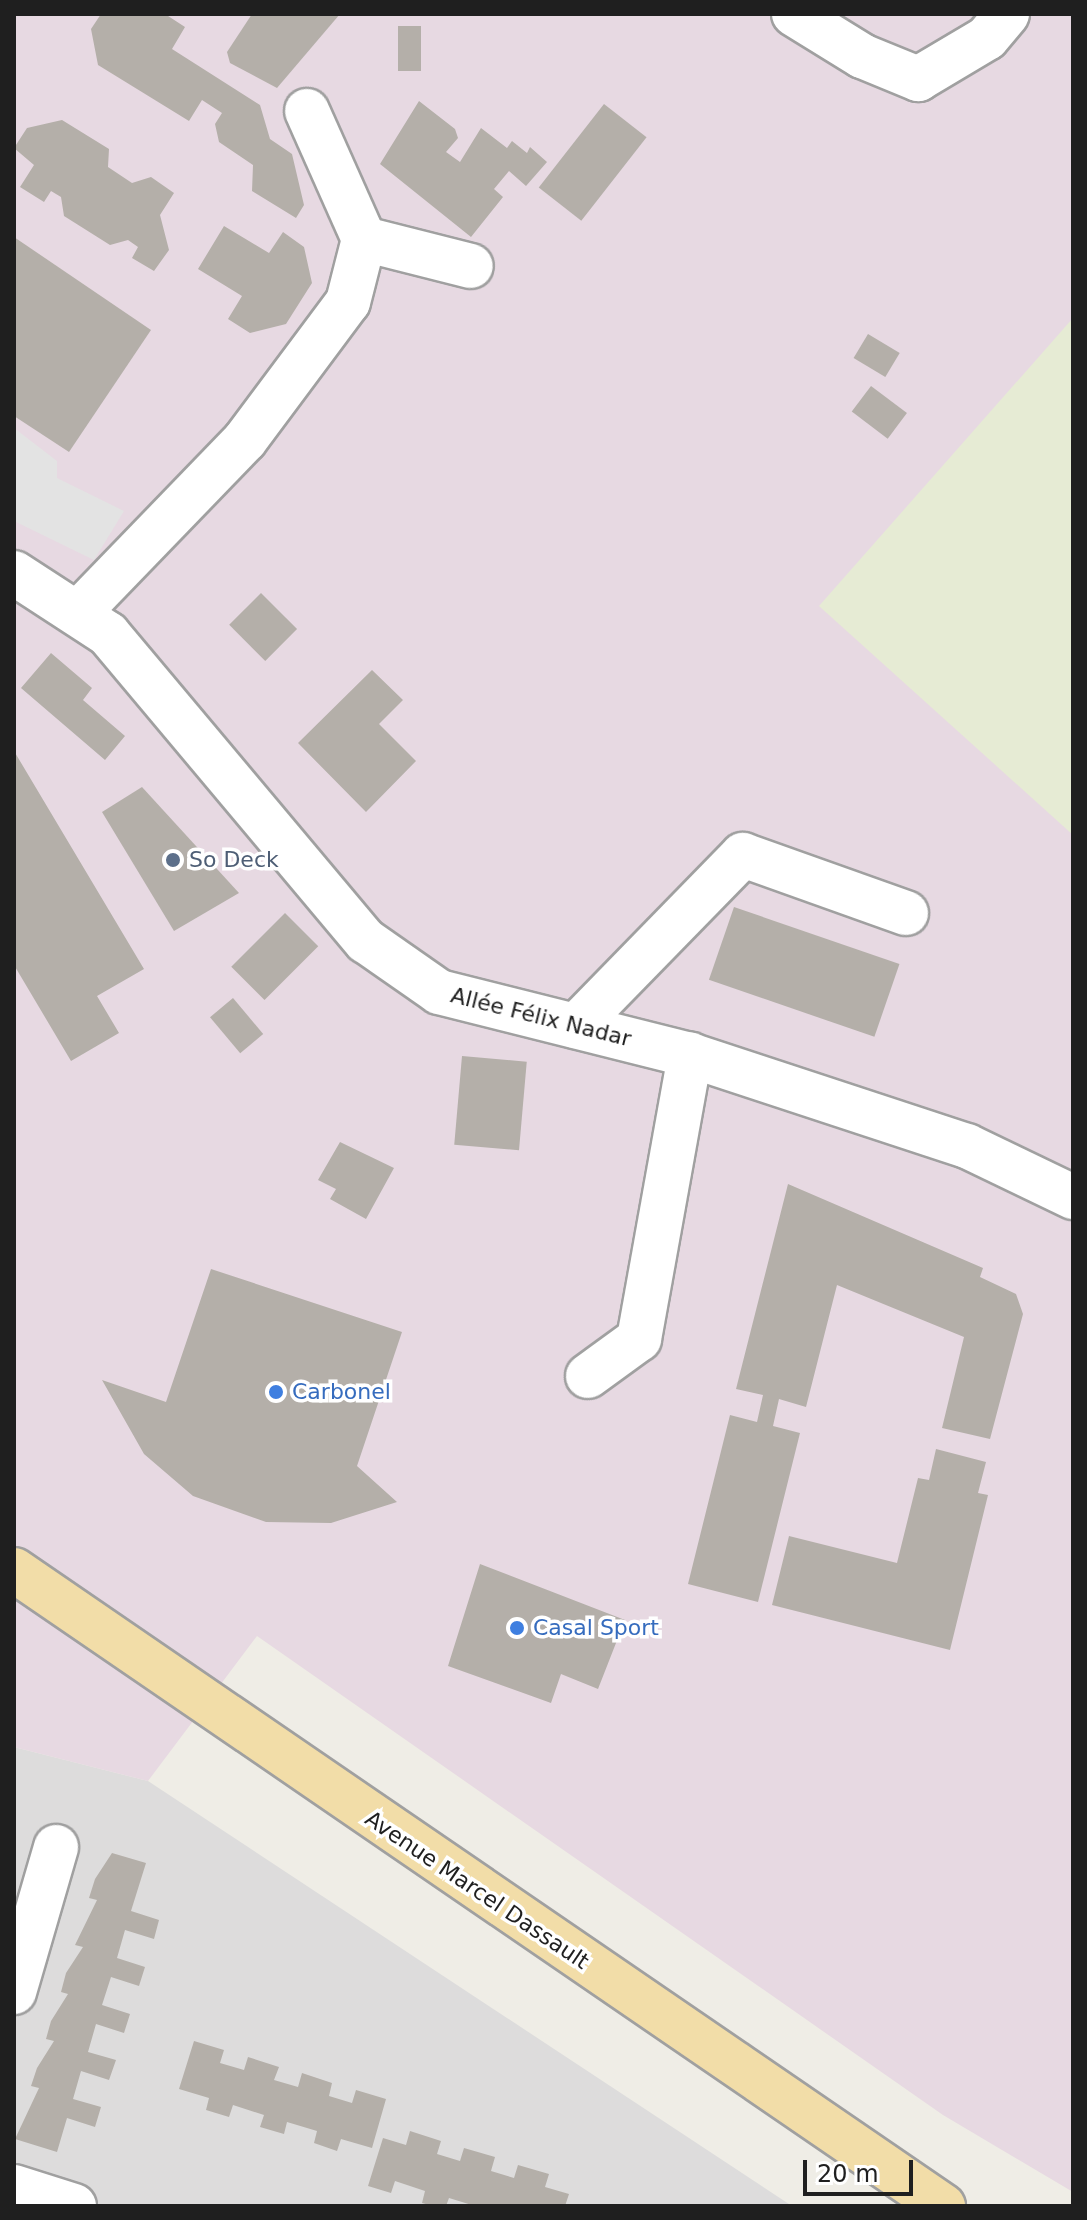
<!DOCTYPE html>
<html>
<head>
<meta charset="utf-8">
<style>
	body { margin:0 }
	#map { position:relative; width:1087px; height:2220px; overflow:hidden; background:#efede6; font-family:"DejaVu Sans",sans-serif }
	div>[style] { position:absolute }
	[style*='--x'] { left:calc(var(--x)*1px); top:calc(var(--y)*1px); width:calc(var(--w)*1px); rotate:calc(var(--a)*1deg) }
	.residential>* { inset:0; background:#dddcdc }
	.industrial>* { inset:0; background:#e7d9e2 }
	.farmland>* { inset:0; background:#e6ebd4 }
	.parking>* { inset:0; background:#e3e3e3 }
	.building>* { inset:0; background:#b4afa9; transform-origin:0 0 }
	.roads { filter:drop-shadow(2px 0 #a0a0a0) drop-shadow(-2px 0 #a0a0a0) drop-shadow(0 2px #a0a0a0) drop-shadow(0 -2px #a0a0a0) }
	.minor>* { height:44px; margin:-22px; padding:0 22px; transform-origin:22px; border-radius:22px; background:#fff }
	.major>* { height:44px; margin:-22px; padding:0 22px; transform-origin:22px; border-radius:22px; background:#f2dda8 }
	.dots>* { width:22px; height:22px; translate:-50% -50%; box-sizing:border-box; border:4px solid #fff; border-radius:50% }
	span { translate:-50% -50%; white-space:nowrap; text-align:center; line-height:1.15; -webkit-text-stroke:7px #fff; paint-order:stroke }
	.service-label { font-size:22px; color:#4e5e75 }
	.left { translate:0 -50%; text-align:left }
	.street-label { font-size:22px; color:#1f1f1f }
	.shop-label { font-size:22px; color:#366cbe }
	.frame { position:absolute; inset:0; border:16px solid #1f1f1f; pointer-events:none }
	.scale { position:absolute; left:803px; top:2160px; width:110px; height:36px; box-sizing:border-box; border:4px solid #1f1f1f; border-top:0; padding-left:10px; font-size:24px; line-height:28px; white-space:nowrap; color:#1f1f1f; -webkit-text-stroke:6px #fff; paint-order:stroke }
</style>
</head>
<body>
<div id="map">
	<div class="residential">
		<i style="clip-path:polygon(14px 1747px,148px 1781px,792px 2206px,14px 2206px)"></i>
	</div>
	<div class="industrial">
		<i style="clip-path:polygon(14px 14px,1073px 14px,1073px 2192px,943px 2115px,257px 1636px,148px 1781px,14px 1747px)"></i>
	</div>
	<div class="farmland">
		<i style="clip-path:polygon(1073px 318px,1073px 835px,819px 606px)"></i>
	</div>
	<div class="parking">
		<i style="clip-path:polygon(14px 428px,57px 461px,57px 478px,124px 511px,94px 560px,14px 521px)"></i>
	</div>
	<div class="building">
		<i style="clip-path:polygon(101px 14px,165px 14px,185px 27px,172px 49px,260px 105px,270px 139px,292px 154px,304px 205px,296px 218px,252px 191px,253px 165px,219px 142px,215px 124px,222px 113px,202px 100px,189px 121px,98px 65px,91px 29px)"></i>
		<i style="clip-path:polygon(252px 14px,340px 14px,277px 88px,230px 63px,227px 52px)"></i>
		<i style="left:398px;top:26px;width:23px;height:45px"></i>
		<i style="clip-path:polygon(419px 101px,455px 129px,458px 138px,446px 152px,460px 162px,481px 128px,507px 148px,512px 141px,527px 153px,530px 147px,547px 162px,526px 186px,509px 171px,494px 189px,503px 197px,471px 237px,380px 164px)"></i>
		<i style="left:604px;top:104px;width:54px;height:106px;rotate:38deg"></i>
		<i style="clip-path:polygon(62px 120px,109px 149px,108px 167px,132px 183px,151px 177px,174px 193px,160px 215px,169px 250px,154px 271px,132px 258px,138px 247px,128px 240px,110px 245px,64px 216px,61px 197px,51px 191px,44px 202px,20px 187px,34px 165px,14px 148px,27px 128px)"></i>
		<i style="clip-path:polygon(224px 226px,269px 253px,283px 232px,304px 247px,312px 283px,286px 324px,250px 333px,228px 319px,242px 296px,198px 269px)"></i>
		<i style="clip-path:polygon(14px 237px,151px 330px,69px 452px,14px 416px)"></i>
		<i style="left:868px;top:334px;width:37px;height:28px;rotate:31deg"></i>
		<i style="left:871px;top:386px;width:45px;height:32px;rotate:37deg"></i>
		<i style="left:261px;top:593px;width:51px;height:45px;rotate:45deg"></i>
		<i style="clip-path:polygon(51px 653px,92px 688px,83px 700px,125px 736px,105px 760px,21px 688px)"></i>
		<i style="clip-path:polygon(372px 670px,403px 700px,379px 724px,416px 761px,366px 812px,298px 743px)"></i>
		<i style="clip-path:polygon(14px 751px,144px 969px,97px 996px,119px 1033px,71px 1061px,14px 965px)"></i>
		<i style="clip-path:polygon(142px 787px,239px 893px,174px 931px,102px 812px)"></i>
		<i style="left:734px;top:907px;width:175px;height:77px;rotate:19deg"></i>
		<i style="left:285px;top:913px;width:47px;height:76px;rotate:45deg"></i>
		<i style="left:233px;top:998px;width:47px;height:30px;rotate:50deg"></i>
		<i style="left:462px;top:1056px;width:65px;height:89px;rotate:5deg"></i>
		<i style="clip-path:polygon(340px 1142px,394px 1168px,366px 1219px,330px 1199px,336px 1189px,318px 1180px)"></i>
		<i style="clip-path:polygon(788px 1184px,983px 1268px,980px 1277px,1016px 1294px,1023px 1314px,990px 1439px,942px 1428px,964px 1337px,837px 1285px,806px 1407px,779px 1399px,773px 1426px,800px 1433px,758px 1602px,688px 1584px,730px 1415px,757px 1422px,763px 1395px,736px 1389px)"></i>
		<i style="clip-path:polygon(211px 1269px,402px 1332px,357px 1466px,397px 1502px,331px 1523px,266px 1522px,193px 1496px,144px 1454px,102px 1380px,166px 1402px)"></i>
		<i style="clip-path:polygon(936px 1449px,986px 1462px,978px 1493px,988px 1495px,950px 1650px,772px 1605px,789px 1536px,897px 1563px,918px 1478px,929px 1480px)"></i>
		<i style="clip-path:polygon(480px 1564px,625px 1620px,598px 1689px,561px 1674px,551px 1703px,448px 1666px)"></i>
		<i style="clip-path:polygon(112px 1853px,146px 1863px,131px 1911px,159px 1920px,154px 1939px,125px 1930px,117px 1958px,145px 1967px,139px 1986px,111px 1977px,102px 2005px,130px 2014px,124px 2033px,96px 2024px,88px 2052px,116px 2060px,109px 2080px,81px 2071px,73px 2099px,101px 2107px,95px 2127px,67px 2118px,57px 2152px,15px 2139px,39px 2088px,31px 2086px,37px 2068px,54px 2041px,46px 2039px,51px 2021px,68px 1994px,61px 1992px,66px 1973px,83px 1947px,75px 1945px,97px 1900px,89px 1898px,95px 1879px)"></i>
		<i style="clip-path:polygon(194px 2041px,224px 2050px,220px 2063px,244px 2070px,248px 2057px,279px 2067px,274px 2080px,298px 2087px,302px 2073px,332px 2083px,329px 2096px,352px 2103px,356px 2090px,386px 2099px,372px 2148px,341px 2139px,337px 2151px,314px 2143px,317px 2131px,287px 2122px,284px 2134px,260px 2127px,264px 2115px,233px 2105px,229px 2117px,206px 2110px,209px 2098px,179px 2089px)"></i>
		<i style="clip-path:polygon(410px 2131px,441px 2141px,437px 2154px,460px 2161px,464px 2148px,495px 2157px,491px 2171px,514px 2178px,518px 2165px,549px 2174px,545px 2187px,569px 2194px,565px 2206px,475px 2206px,449px 2198px,446px 2206px,433px 2206px,422px 2203px,425px 2191px,395px 2181px,391px 2193px,368px 2186px,383px 2138px,406px 2145px)"></i>
	</div>
	<div class="roads">
		<div class="minor">
			<i style="--x:794;--y:14;--w:80;--a:31.7"></i>
			<i style="--x:862;--y:56;--w:61;--a:22.3"></i>
			<i style="--x:918;--y:79;--w:80;--a:-30.7"></i>
			<i style="--x:987;--y:38;--w:31;--a:-50"></i>
			<i style="--x:307;--y:111;--w:140;--a:66"></i>
			<i style="--x:364;--y:239;--w:110;--a:14.2"></i>
			<i style="--x:14;--y:573;--w:112;--a:33"></i>
			<i style="--x:108;--y:634;--w:401;--a:50"></i>
			<i style="--x:366;--y:941;--w:89;--a:34.9"></i>
			<i style="--x:439;--y:992;--w:259;--a:14.1"></i>
			<i style="--x:690;--y:1055;--w:292;--a:18.2"></i>
			<i style="--x:967;--y:1146;--w:118;--a:25.7"></i>
			<i style="--x:78;--y:613;--w:240;--a:-46"></i>
			<i style="--x:245;--y:440;--w:172;--a:-53.3"></i>
			<i style="--x:348;--y:302;--w:65;--a:-75.7"></i>
			<i style="--x:576;--y:1026;--w:239;--a:-45.7"></i>
			<i style="--x:743;--y:855;--w:173;--a:19.6"></i>
			<i style="--x:588;--y:1376;--w:63;--a:-36"></i>
			<i style="--x:639;--y:1339;--w:289;--a:-79.8"></i>
			<i style="--x:14;--y:1992;--w:151;--a:-73.8"></i>
			<i style="--x:14;--y:2187;--w:63;--a:17.6"></i>
		</div>
		<div class="major">
			<i style="--x:14;--y:1570;--w:1126;--a:34.4"></i>
		</div>
	</div>
	<div class="dots">
		<i style="left:173px;top:860px;background:#5c6f8a"></i>
		<i style="left:276px;top:1392px;background:#3f7fe0"></i>
		<i style="left:517px;top:1628px;background:#3f7fe0"></i>
	</div>
	<div class="service-label">
		<span class="left" style="left:189px;top:860px">So Deck</span>
	</div>
	<div class="street-label">
		<span style="left:541px;top:1017px;rotate:14deg">Allée Félix Nadar</span>
		<span style="left:477px;top:1890px;rotate:34deg">Avenue Marcel Dassault</span>
	</div>
	<div class="shop-label">
		<span class="left" style="left:292px;top:1392px">Carbonel</span>
		<span class="left" style="left:533px;top:1628px">Casal Sport</span>
	</div>
	<div class="frame"></div>
	<div class="scale">20 m</div>
</div>
</body>
</html>
